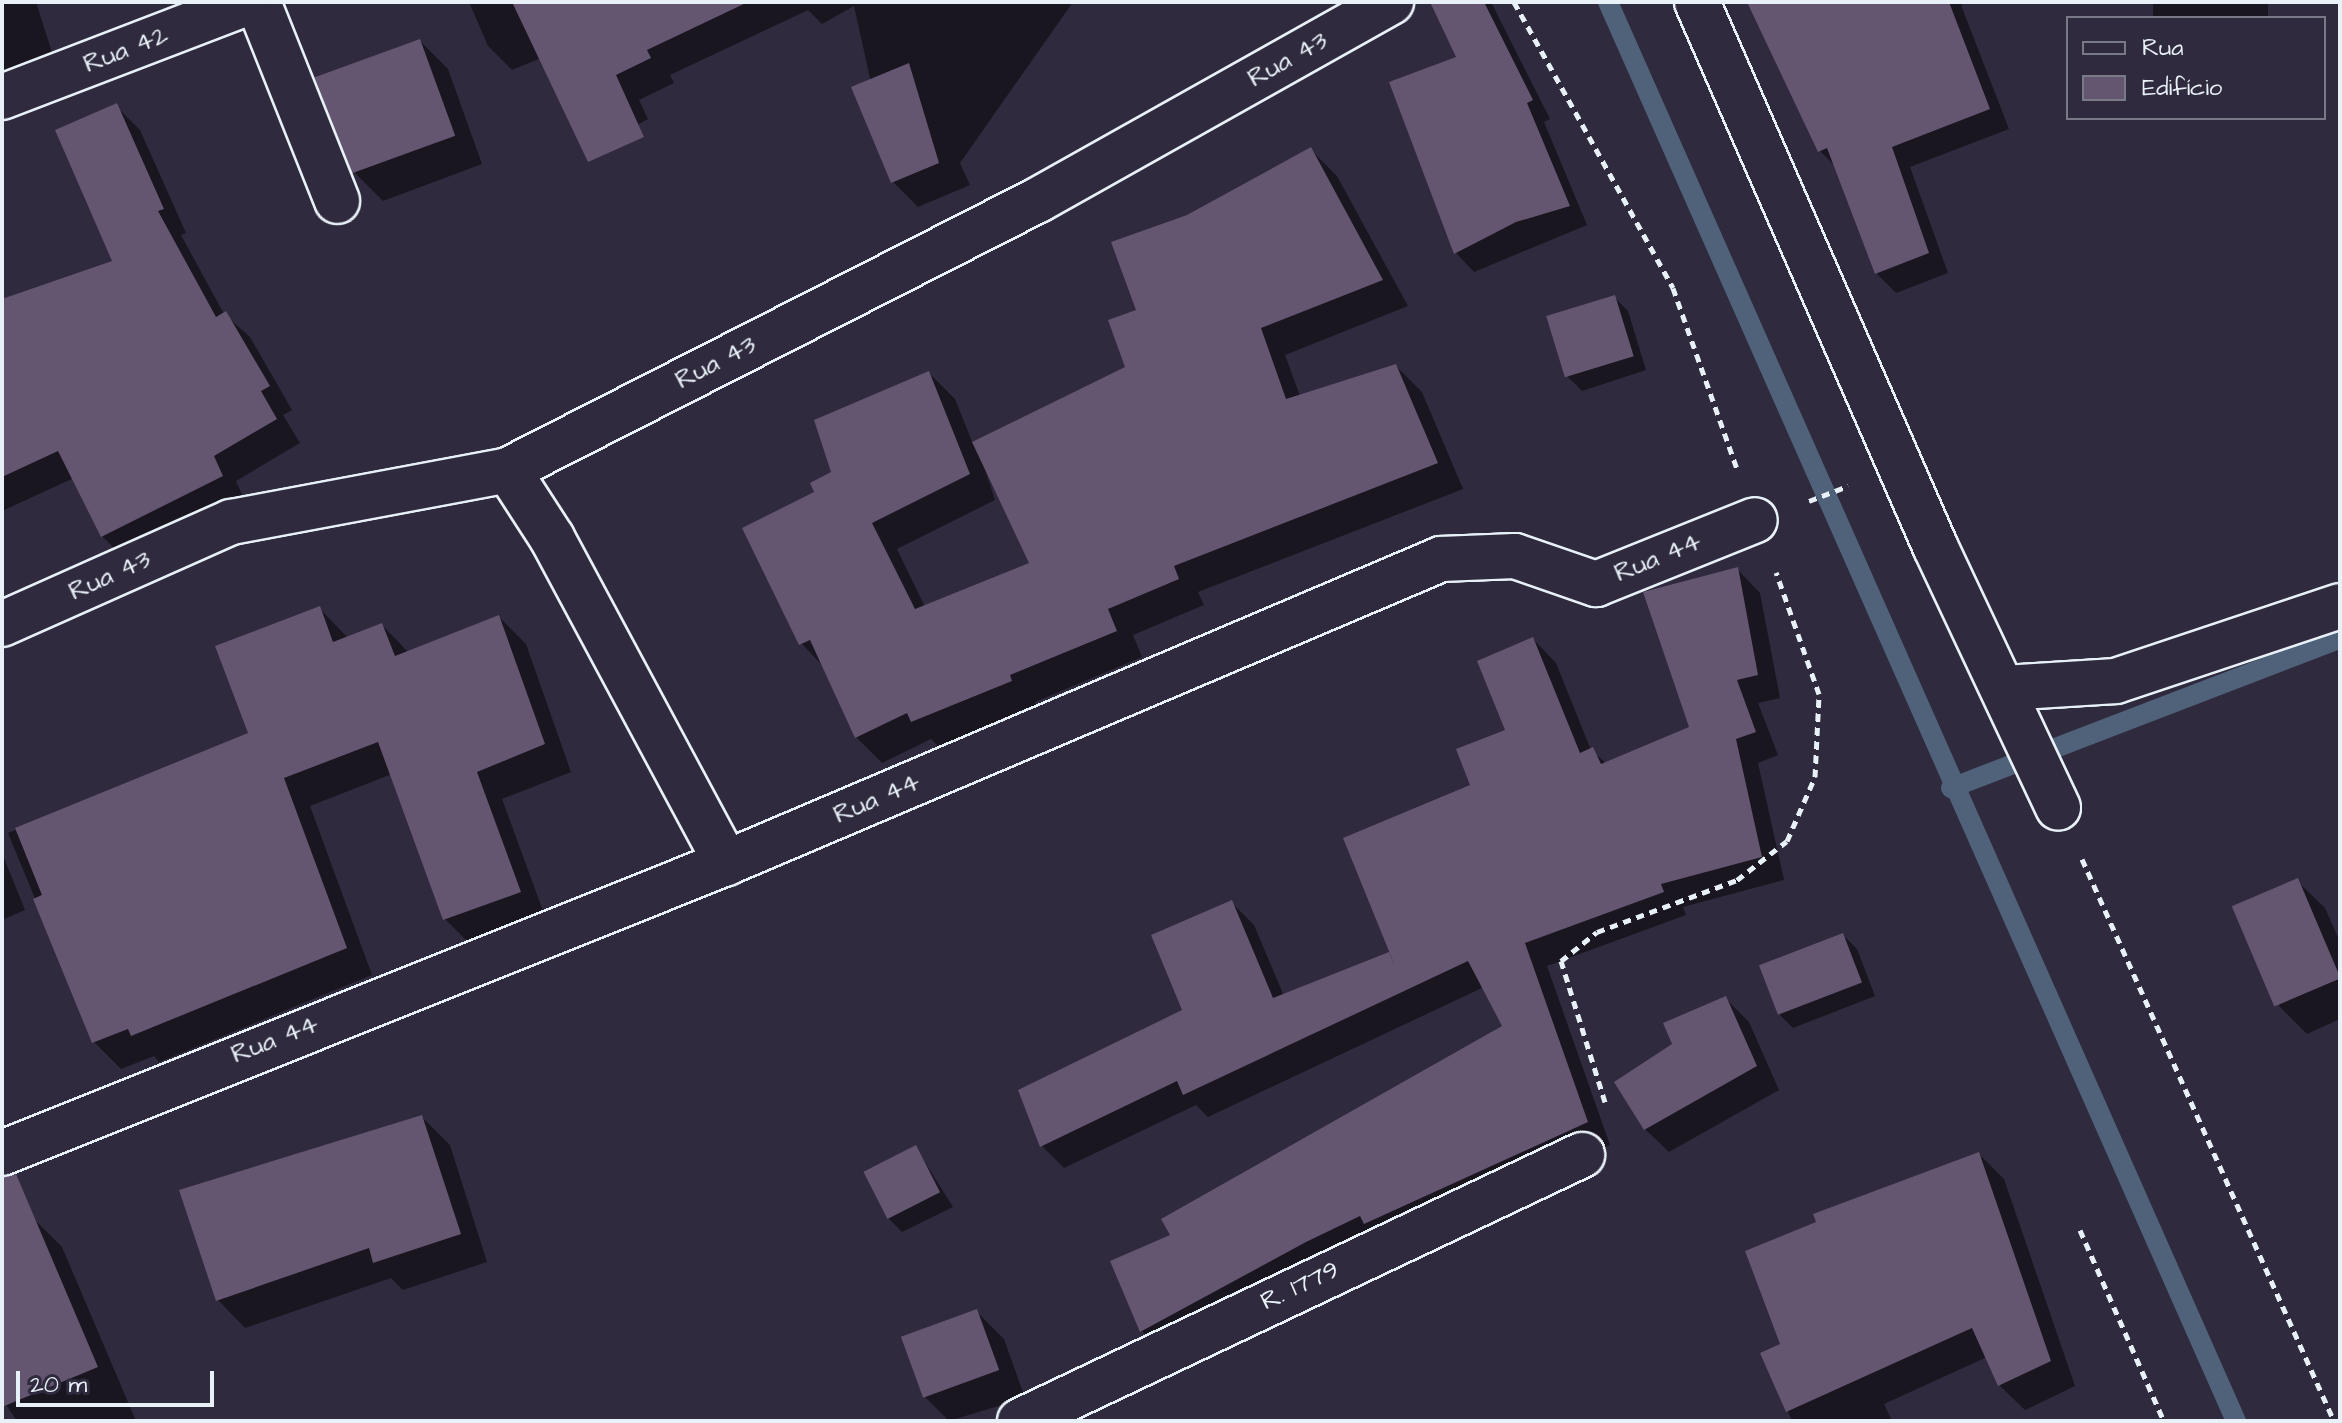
<!DOCTYPE html>
<html>
<head>
<meta charset="utf-8">
<style>
	body { margin:0 }
	#map { position:relative; width:2342px; height:1423px; overflow:hidden; background:#2f2a3d; font-family:"Architects Daughter",sans-serif }
	div>[style] { position:absolute }
	[style*='--x'] { left:calc(var(--x)*1px); top:calc(var(--y)*1px); width:calc(var(--w)*1px); rotate:calc(var(--a)*1deg) }
	.shadow>* { inset:0; background:#0007; transform-origin:0 0 }
	.stream>* { height:20px; margin:-10px; padding:0 10px; transform-origin:10px; border-radius:10px; background:#50617a }
	.building>* { inset:0; background:#645571; transform-origin:0 0 }
	.path>* { height:5px; margin-top:-2.5px; transform-origin:0; background:repeating-linear-gradient(90deg,#e8f1f8 0 8px,transparent 0 14px) }
	.roads { filter:drop-shadow(2px 0 #e8f1f8) drop-shadow(-2px 0 #e8f1f8) drop-shadow(0 2px #e8f1f8) drop-shadow(0 -2px #e8f1f8) }
	.minor>* { height:44px; margin:-22px; padding:0 22px; transform-origin:22px; border-radius:22px; background:#2f2a3d }
	span { translate:-50% -50%; white-space:nowrap; text-align:center; line-height:1.15; -webkit-text-stroke:6px #2f2a3d; paint-order:stroke }
	.street-label { font-size:26px; color:#e8f1f8 }
	.frame { position:absolute; inset:0; border:4px solid #e8f1f8; pointer-events:none }
	.legend { position:absolute; left:2066px; top:16px; width:260px; height:104px; box-sizing:border-box; background:#2f2a3d; border:2px solid #797a88; margin:0; padding:10px 14px; list-style:none; font-size:24px; color:#e8f1f8 }
	.legend li { display:flex; align-items:center; gap:16px; height:40px }
	.legend b { width:40px; border:2px solid #797a88 }
	.scale { position:absolute; left:16px; top:1371px; width:198px; height:36px; box-sizing:border-box; border:4px solid #e8f1f8; border-top:0; padding-left:10px; font-size:24px; line-height:28px; white-space:nowrap; color:#e8f1f8; -webkit-text-stroke:6px #2f2a3d; paint-order:stroke }
</style>
</head>
<body>
<div id="map">
	<div class="shadow">
		<i style="clip-path:polygon(2px 2px,36px 2px,56px 65px,2px 83px)"></i>
		<i style="clip-path:polygon(469px 2px,1073px 2px,960px 163px,970px 185px,918px 207px,893px 182px,854px 6px,822px 24px,808px 10px,670px 75px,674px 83px,639px 100px,648px 119px,596px 147px,541px 58px,512px 70px,488px 46px)"></i>
		<i style="clip-path:polygon(1432px 2px,1491px 2px,1550px 119px,1544px 122px,1587px 225px,1474px 272px,1456px 253px,1392px 83px,1459px 58px)"></i>
		<i style="clip-path:polygon(1749px 2px,1967px 2px,1961px 5px,2009px 129px,1910px 167px,1948px 273px,1896px 293px,1876px 273px,1836px 167px,1820px 151px)"></i>
		<i style="left:2153px;top:2px;width:115px;height:17px"></i>
		<i style="clip-path:polygon(420px 41px,448px 69px,482px 164px,383px 201px,355px 173px)"></i>
		<i style="clip-path:polygon(116px 106px,140px 130px,186px 233px,181px 235px,224px 314px,250px 337px,292px 410px,283px 415px,300px 443px,236px 481px,245px 501px,126px 560px,102px 536px,74px 478px,2px 511px,2px 310px,115px 263px)"></i>
		<i style="clip-path:polygon(evenodd,1311px 150px,1337px 176px,1408px 306px,1285px 355px,1300px 396px,1396px 366px,1422px 392px,1463px 489px,1198px 592px,1204px 605px,1133px 635px,1142px 657px,1035px 702px,1037px 708px,939px 747px,931px 739px,882px 763px,856px 737px,824px 667px,801px 643px,817px 493px,929px 373px,955px 399px,973px 444px,1128px 368px,1138px 311px,1187px 216px,1311px 150px,979px 451px,1032px 564px,925px 607px,897px 549px,995px 500px,979px 451px)"></i>
		<i style="clip-path:polygon(1614px 297px,1628px 311px,1646px 370px,1582px 391px,1568px 377px)"></i>
		<i style="clip-path:polygon(1737px 569px,1760px 593px,1780px 698px,1758px 703px,1778px 755px,1758px 763px,1784px 880px,1683px 907px,1686px 915px,1547px 966px,1610px 1145px,1165px 1354px,1142px 1331px,1113px 1262px,1173px 1236px,1505px 1027px,1484px 987px,1208px 1117px,1196px 1105px,1064px 1168px,1041px 1145px,1185px 1011px,1231px 902px,1254px 925px,1284px 996px,1389px 954px,1395px 961px,1473px 786px,1507px 731px,1533px 639px,1556px 663px,1591px 750px,1607px 764px,1692px 728px)"></i>
		<i style="clip-path:polygon(320px 609px,348px 638px,382px 625px,409px 653px,499px 617px,526px 644px,571px 772px,502px 799px,546px 919px,472px 946px,445px 919px,392px 774px,310px 806px,372px 975px,159px 1062px,154px 1056px,121px 1069px,94px 1042px,8px 833px,250px 734px)"></i>
		<i style="clip-path:polygon(2px 853px,25px 910px,2px 920px)"></i>
		<i style="clip-path:polygon(2297px 881px,2325px 908px,2340px 942px,2340px 1019px,2307px 1034px,2279px 1006px)"></i>
		<i style="clip-path:polygon(1843px 935px,1857px 949px,1875px 996px,1793px 1028px,1779px 1014px)"></i>
		<i style="clip-path:polygon(1726px 999px,1749px 1022px,1779px 1090px,1669px 1152px,1645px 1129px,1675px 1045px)"></i>
		<i style="clip-path:polygon(422px 1117px,450px 1145px,487px 1262px,403px 1290px,391px 1278px,245px 1328px,218px 1300px,182px 1192px)"></i>
		<i style="clip-path:polygon(916px 1148px,953px 1207px,902px 1232px,888px 1218px)"></i>
		<i style="clip-path:polygon(1979px 1154px,2004px 1179px,2075px 1386px,2025px 1410px,1999px 1385px,1987px 1357px,1884px 1404px,1892px 1421px,1792px 1421px,1763px 1354px,1783px 1345px)"></i>
		<i style="clip-path:polygon(34px 1219px,62px 1247px,136px 1421px,17px 1421px,2px 1399px,2px 1234px)"></i>
		<i style="clip-path:polygon(977px 1312px,1004px 1339px,1025px 1398px,949px 1421px,925px 1397px)"></i>
	</div>
	<div class="stream">
		<i style="--x:1608;--y:2;--w:1552;--a:66.13"></i>
		<i style="--x:1951;--y:788;--w:417;--a:-21"></i>
	</div>
	<div class="building">
		<i style="clip-path:polygon(512px 2px,748px 2px,647px 50px,651px 58px,616px 75px,644px 137px,588px 162px)"></i>
		<i style="clip-path:polygon(1430px 2px,1484px 2px,1533px 100px,1527px 103px,1570px 206px,1516px 222px,1454px 254px,1389px 82px,1456px 57px)"></i>
		<i style="clip-path:polygon(1747px 2px,1949px 2px,1990px 109px,1892px 147px,1929px 253px,1875px 274px,1827px 148px,1818px 152px)"></i>
		<i style="left:420px;top:39px;width:103px;height:112px;rotate:70deg"></i>
		<i style="clip-path:polygon(909px 63px,939px 163px,891px 183px,851px 87px)"></i>
		<i style="clip-path:polygon(117px 103px,164px 209px,158px 211px,216px 317px,226px 311px,270px 386px,261px 391px,277px 419px,214px 456px,223px 476px,101px 537px,58px 451px,2px 477px,2px 299px,112px 261px,55px 130px)"></i>
		<i style="clip-path:polygon(1311px 147px,1383px 280px,1261px 328px,1286px 399px,1396px 364px,1438px 463px,1174px 566px,1179px 579px,1108px 609px,1117px 631px,1010px 675px,1012px 681px,911px 722px,907px 713px,855px 738px,810px 640px,799px 645px,742px 528px,814px 492px,810px 483px,831px 472px,814px 420px,929px 371px,970px 474px,872px 523px,915px 609px,1029px 563px,972px 442px,1125px 367px,1108px 320px,1136px 310px,1111px 242px,1187px 215px)"></i>
		<i style="left:1615px;top:295px;width:64px;height:72px;rotate:73deg"></i>
		<i style="clip-path:polygon(1738px 567px,1758px 675px,1737px 680px,1756px 732px,1736px 739px,1762px 857px,1661px 884px,1664px 892px,1525px 943px,1588px 1122px,1364px 1224px,1360px 1216px,1306px 1242px,1140px 1332px,1110px 1261px,1170px 1235px,1161px 1219px,1502px 1026px,1468px 961px,1183px 1095px,1177px 1081px,1040px 1147px,1018px 1090px,1182px 1010px,1151px 935px,1232px 900px,1273px 998px,1389px 952px,1397px 971px,1343px 838px,1470px 785px,1456px 749px,1505px 730px,1477px 661px,1533px 637px,1580px 753px,1593px 747px,1601px 764px,1689px 727px,1643px 592px)"></i>
		<i style="clip-path:polygon(320px 606px,333px 642px,382px 623px,395px 656px,499px 615px,545px 744px,477px 772px,521px 892px,443px 920px,378px 742px,284px 778px,347px 948px,131px 1036px,128px 1029px,92px 1043px,33px 899px,42px 895px,15px 828px,248px 733px,215px 646px)"></i>
		<i style="left:2298px;top:878px;width:109px;height:72px;rotate:67deg"></i>
		<i style="left:1843px;top:933px;width:53px;height:90px;rotate:69deg"></i>
		<i style="clip-path:polygon(1726px 996px,1757px 1066px,1644px 1130px,1614px 1082px,1672px 1044px,1663px 1023px)"></i>
		<i style="clip-path:polygon(422px 1115px,461px 1234px,373px 1263px,369px 1248px,216px 1301px,179px 1190px)"></i>
		<i style="left:916px;top:1145px;width:53px;height:59px;rotate:63deg"></i>
		<i style="clip-path:polygon(1979px 1152px,2051px 1361px,1998px 1386px,1972px 1328px,1786px 1412px,1760px 1353px,1780px 1344px,1745px 1251px,1816px 1222px,1813px 1214px)"></i>
		<i style="clip-path:polygon(16px 1174px,98px 1367px,2px 1407px,2px 1177px)"></i>
		<i style="left:977px;top:1309px;width:65px;height:81px;rotate:70deg"></i>
	</div>
	<div class="path">
		<i style="--x:1514;--y:2;--w:327;--a:60.9"></i>
		<i style="--x:1673;--y:288;--w:192;--a:70.5"></i>
		<i style="--x:1809;--y:501;--w:42;--a:-21"></i>
		<i style="--x:2082;--y:859;--w:616;--a:65.85"></i>
		<i style="--x:1605;--y:1102;--w:148;--a:-107.3"></i>
		<i style="--x:1561;--y:961;--w:46;--a:-38.9"></i>
		<i style="--x:1597;--y:932;--w:149;--a:-20.4"></i>
		<i style="--x:1737;--y:880;--w:63;--a:-38"></i>
		<i style="--x:1787;--y:841;--w:70;--a:-66.4"></i>
		<i style="--x:1815;--y:777;--w:83;--a:-87.2"></i>
		<i style="--x:1819;--y:694;--w:129;--a:-109.4"></i>
		<i style="--x:2080;--y:1230;--w:209;--a:66.3"></i>
	</div>
	<div class="roads">
		<div class="minor">
			<i style="--x:258;--y:2;--w:214;--a:68.3"></i>
			<i style="--x:1697;--y:2;--w:594;--a:66.37"></i>
			<i style="--x:1935;--y:546;--w:289;--a:64.8"></i>
			<i style="--x:2;--y:97;--w:265;--a:-21"></i>
			<i style="--x:508;--y:470;--w:81;--a:57.1"></i>
			<i style="--x:552;--y:538;--w:369;--a:61.8"></i>
			<i style="--x:2;--y:624;--w:251;--a:-24"></i>
			<i style="--x:231;--y:522;--w:282;--a:-10.6"></i>
			<i style="--x:508;--y:470;--w:595;--a:-27"></i>
			<i style="--x:1038;--y:200;--w:405;--a:-29.3"></i>
			<i style="--x:2004;--y:688;--w:112;--a:-3.6"></i>
			<i style="--x:2116;--y:681;--w:236;--a:-18.5"></i>
			<i style="--x:2;--y:1153;--w:780;--a:-21.83"></i>
			<i style="--x:726;--y:863;--w:777;--a:-23.03"></i>
			<i style="--x:1441;--y:559;--w:74;--a:-2.3"></i>
			<i style="--x:1515;--y:556;--w:86;--a:19.1"></i>
			<i style="--x:1596;--y:584;--w:171;--a:-21.9"></i>
			<i style="--x:1020;--y:1421;--w:622;--a:-25.33"></i>
		</div>
	</div>
	<div class="street-label">
		<span style="left:126px;top:50px;rotate:-21deg">Rua 42</span>
		<span style="left:1288px;top:60px;rotate:-29deg">Rua 43</span>
		<span style="left:716px;top:363px;rotate:-27deg">Rua 43</span>
		<span style="left:1658px;top:558px;rotate:-22deg">Rua 44</span>
		<span style="left:110px;top:576px;rotate:-24deg">Rua 43</span>
		<span style="left:877px;top:799px;rotate:-23deg">Rua 44</span>
		<span style="left:275px;top:1040px;rotate:-21deg">Rua 44</span>
		<span style="left:1300px;top:1286px;rotate:-25deg">R. 1779</span>
	</div>
	<div class="frame"></div>
	<ul class="legend">
	<li><b style="height:10px;background:#2f2a3d"></b>Rua</li>
	<li><b style="height:22px;background:#645571"></b>Edifício</li>
	</ul>
	<div class="scale">20 m</div>
</div>
</body>
</html>
